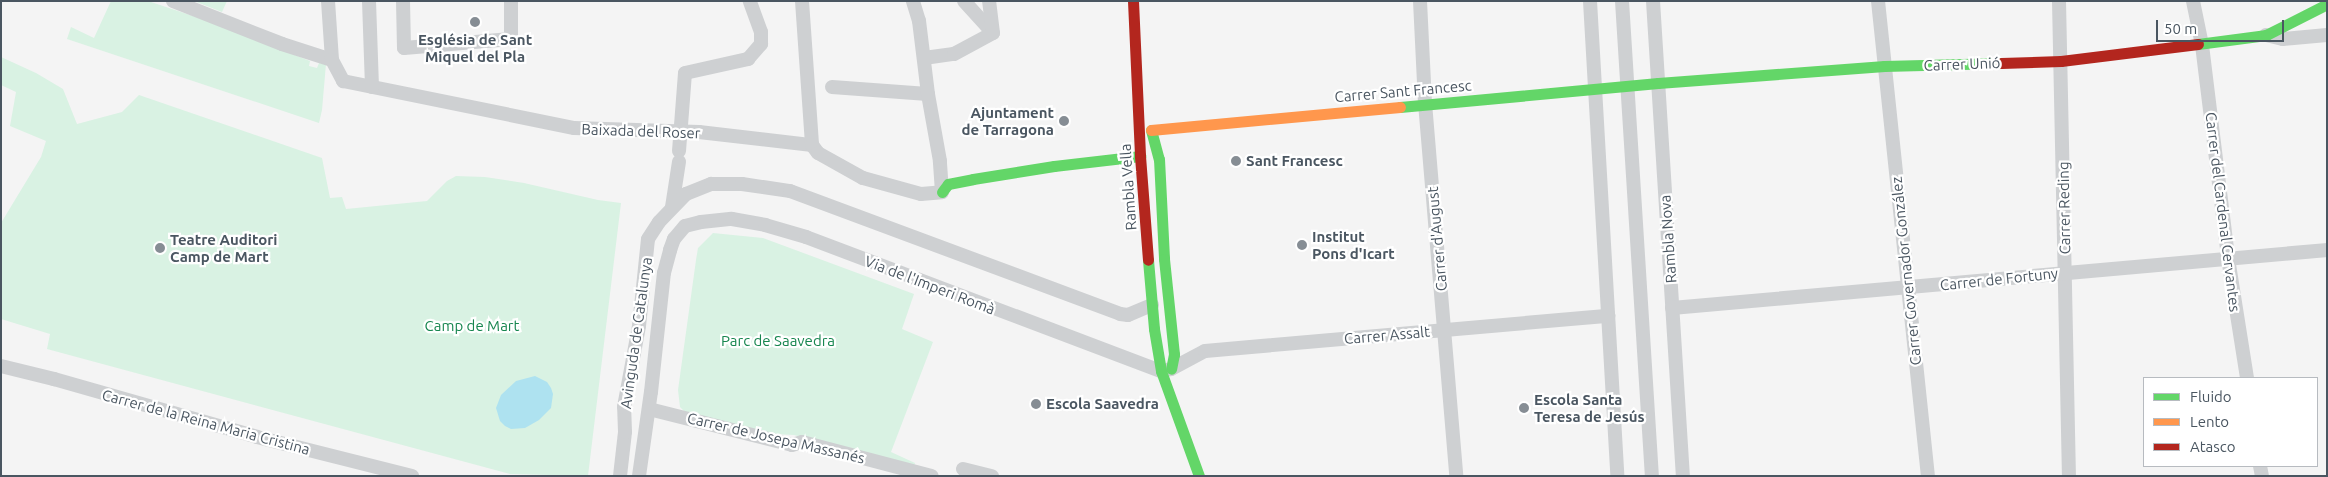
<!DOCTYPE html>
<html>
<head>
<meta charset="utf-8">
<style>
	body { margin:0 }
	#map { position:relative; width:2328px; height:477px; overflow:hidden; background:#f4f4f4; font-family:Ubuntu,sans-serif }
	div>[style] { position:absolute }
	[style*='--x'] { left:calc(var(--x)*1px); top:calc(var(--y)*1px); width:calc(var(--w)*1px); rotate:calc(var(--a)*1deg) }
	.green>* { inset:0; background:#d9f2e3 }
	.water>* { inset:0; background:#aee2f0 }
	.street>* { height:14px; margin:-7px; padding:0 7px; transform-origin:7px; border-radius:7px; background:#ced0d2 }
	.fast>* { height:11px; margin:-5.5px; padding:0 5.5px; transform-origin:5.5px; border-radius:5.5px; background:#63d668 }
	.slow>* { height:11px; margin:-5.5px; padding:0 5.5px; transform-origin:5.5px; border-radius:5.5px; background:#ff974d }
	.jam>* { height:11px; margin:-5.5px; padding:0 5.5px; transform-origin:5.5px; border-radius:5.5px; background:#b3261e }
	.dots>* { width:14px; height:14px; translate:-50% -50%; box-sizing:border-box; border:2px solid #fff; border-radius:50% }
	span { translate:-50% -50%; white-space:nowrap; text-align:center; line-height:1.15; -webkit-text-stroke:4.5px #fff; paint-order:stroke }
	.poi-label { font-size:15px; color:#4a5661; font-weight:700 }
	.right { translate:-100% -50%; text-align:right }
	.left { translate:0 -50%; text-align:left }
	.street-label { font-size:15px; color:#4a5661 }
	.park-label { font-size:15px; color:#17864f }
	.frame { position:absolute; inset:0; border:2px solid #4a5661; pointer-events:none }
	.legend { position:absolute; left:2143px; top:377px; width:175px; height:90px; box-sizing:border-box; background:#fff; border:1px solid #b7bbc0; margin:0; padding:6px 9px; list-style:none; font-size:15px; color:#4a5661 }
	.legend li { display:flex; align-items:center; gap:10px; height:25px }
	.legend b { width:25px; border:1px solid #b7bbc0 }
	.scale { position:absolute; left:2156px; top:20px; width:128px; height:22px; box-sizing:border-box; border:2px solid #4a5661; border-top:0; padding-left:6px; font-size:15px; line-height:18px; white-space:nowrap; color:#4a5661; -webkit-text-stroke:4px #fff; paint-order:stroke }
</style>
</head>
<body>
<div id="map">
	<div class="green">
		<i style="clip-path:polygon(111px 1px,148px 1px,211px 22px,310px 61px,309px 66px,317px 68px,319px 63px,326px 64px,322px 110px,319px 123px,67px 39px,71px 27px,94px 38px)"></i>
		<i style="clip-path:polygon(194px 1px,227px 1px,222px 12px)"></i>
		<i style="clip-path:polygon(1px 57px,36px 73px,63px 89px,77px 124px,122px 112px,139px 95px,322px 158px,330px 198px,342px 197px,346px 209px,427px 201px,447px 181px,456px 176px,485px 177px,524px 183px,598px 200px,621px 203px,588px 476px,510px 474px,47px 349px,50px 334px,1px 319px,1px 223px,41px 157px,46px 141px,10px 126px,16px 92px,1px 85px)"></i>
		<i style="clip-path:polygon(713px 233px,763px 238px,914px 294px,902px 329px,933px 342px,891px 452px,915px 463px,914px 466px,794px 435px,772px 434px,770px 432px,766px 434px,687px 414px,680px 407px,678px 390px,696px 260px,698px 248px)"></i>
	</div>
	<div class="water">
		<i style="clip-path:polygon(535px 376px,547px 382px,551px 388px,553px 394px,551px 408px,539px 420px,525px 428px,511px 429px,505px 426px,500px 421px,496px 408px,501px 395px,516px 381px)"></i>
	</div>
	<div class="street">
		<i style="--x:173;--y:1;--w:117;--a:21.5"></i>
		<i style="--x:282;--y:44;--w:52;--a:17.7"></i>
		<i style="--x:328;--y:1;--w:59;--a:86.1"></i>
		<i style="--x:332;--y:60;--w:24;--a:62"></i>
		<i style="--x:343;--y:81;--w:236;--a:11.5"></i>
		<i style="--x:574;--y:128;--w:125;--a:1.8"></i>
		<i style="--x:699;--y:132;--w:114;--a:6.6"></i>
		<i style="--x:369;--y:1;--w:86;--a:88"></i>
		<i style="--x:403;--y:1;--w:47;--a:88.8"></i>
		<i style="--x:404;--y:48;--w:107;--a:-4.8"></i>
		<i style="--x:511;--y:39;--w:38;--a:-90"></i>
		<i style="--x:802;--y:1;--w:144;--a:86"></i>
		<i style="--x:964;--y:1;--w:43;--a:47.8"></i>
		<i style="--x:1420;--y:1;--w:102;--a:87.2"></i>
		<i style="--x:1425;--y:103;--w:374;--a:85.2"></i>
		<i style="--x:1590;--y:1;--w:476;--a:86.7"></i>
		<i style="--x:1622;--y:1;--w:476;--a:86.4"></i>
		<i style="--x:1653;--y:1;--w:476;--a:86.4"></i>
		<i style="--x:1878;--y:1;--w:478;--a:84"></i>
		<i style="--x:2059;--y:1;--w:475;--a:88.8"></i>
		<i style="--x:2193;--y:1;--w:45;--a:78.4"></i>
		<i style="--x:2202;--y:45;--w:215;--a:83"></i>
		<i style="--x:2228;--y:258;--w:121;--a:81"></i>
		<i style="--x:2266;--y:35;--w:17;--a:13"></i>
		<i style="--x:2283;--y:39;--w:44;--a:-5.2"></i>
		<i style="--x:924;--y:58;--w:30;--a:-8"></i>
		<i style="--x:954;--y:54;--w:44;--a:-28.3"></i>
		<i style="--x:993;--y:33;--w:32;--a:-97"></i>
		<i style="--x:832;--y:87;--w:96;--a:4.2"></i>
		<i style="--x:812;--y:145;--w:10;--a:53"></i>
		<i style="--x:818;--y:153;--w:51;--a:29.1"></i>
		<i style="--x:863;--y:178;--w:60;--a:15.4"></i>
		<i style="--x:921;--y:194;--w:21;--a:-5"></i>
		<i style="--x:942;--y:192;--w:31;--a:-94"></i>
		<i style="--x:940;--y:161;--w:68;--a:-100.2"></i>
		<i style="--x:928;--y:94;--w:74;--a:-97"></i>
		<i style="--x:919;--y:21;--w:21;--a:-107"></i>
		<i style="--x:679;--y:151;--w:78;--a:-85.6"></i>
		<i style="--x:685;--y:73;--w:65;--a:-12.5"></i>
		<i style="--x:748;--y:59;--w:20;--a:-49"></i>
		<i style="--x:761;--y:44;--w:12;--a:-90"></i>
		<i style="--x:761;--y:32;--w:33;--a:-110"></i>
		<i style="--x:672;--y:207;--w:46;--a:-81.2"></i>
		<i style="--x:1672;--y:308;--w:658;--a:-5.06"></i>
		<i style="--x:1;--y:366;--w:55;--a:13.8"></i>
		<i style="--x:54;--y:379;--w:211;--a:15.9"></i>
		<i style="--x:257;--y:437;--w:160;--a:14.1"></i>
		<i style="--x:649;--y:409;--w:147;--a:14.1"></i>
		<i style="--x:792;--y:445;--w:10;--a:-17"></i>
		<i style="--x:802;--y:442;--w:134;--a:14.7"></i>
		<i style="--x:2260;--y:466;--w:10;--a:79"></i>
		<i style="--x:963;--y:469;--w:30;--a:14"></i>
		<i style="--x:620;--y:476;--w:44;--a:-83.5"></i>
		<i style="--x:625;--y:432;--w:25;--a:-92"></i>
		<i style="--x:624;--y:407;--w:82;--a:-79.5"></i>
		<i style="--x:639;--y:326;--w:87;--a:-84.1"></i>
		<i style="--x:648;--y:239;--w:20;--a:-57"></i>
		<i style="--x:659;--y:222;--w:39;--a:-46"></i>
		<i style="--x:686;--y:194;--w:27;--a:-22"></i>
		<i style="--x:711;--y:184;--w:31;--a:0"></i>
		<i style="--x:742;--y:184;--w:49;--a:8.3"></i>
		<i style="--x:790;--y:191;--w:352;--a:20.4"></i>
		<i style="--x:1120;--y:314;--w:8;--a:7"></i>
		<i style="--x:1128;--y:315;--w:26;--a:-23"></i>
		<i style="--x:639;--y:476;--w:85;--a:-81.9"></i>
		<i style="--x:651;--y:392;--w:120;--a:-83.8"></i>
		<i style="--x:664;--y:273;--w:24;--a:-75"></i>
		<i style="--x:670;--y:250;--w:12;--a:-70"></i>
		<i style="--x:674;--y:239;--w:17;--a:-50"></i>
		<i style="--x:685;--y:226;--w:16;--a:-14"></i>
		<i style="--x:701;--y:222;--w:31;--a:-6"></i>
		<i style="--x:732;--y:219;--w:34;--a:10"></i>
		<i style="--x:765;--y:225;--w:43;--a:16.3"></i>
		<i style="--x:806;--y:237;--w:379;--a:20.7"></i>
		<i style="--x:1161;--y:371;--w:10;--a:-11"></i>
		<i style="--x:1171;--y:369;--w:38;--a:-28"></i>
		<i style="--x:1205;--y:351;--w:405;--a:-5"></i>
	</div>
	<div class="fast">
		<i style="--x:2198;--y:44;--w:69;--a:-7.5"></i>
		<i style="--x:2266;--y:35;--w:68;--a:-26.9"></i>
		<i style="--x:1400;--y:107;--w:259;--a:-5.3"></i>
		<i style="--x:1658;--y:83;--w:227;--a:-4.3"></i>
		<i style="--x:1884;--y:66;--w:117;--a:-1.5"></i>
		<i style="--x:1151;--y:130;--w:30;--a:75"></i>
		<i style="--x:1159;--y:159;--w:100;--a:87.1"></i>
		<i style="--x:1164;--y:259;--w:96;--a:84"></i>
		<i style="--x:1174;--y:354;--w:15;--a:101"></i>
		<i style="--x:942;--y:192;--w:10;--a:-53"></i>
		<i style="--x:948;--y:184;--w:25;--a:-11"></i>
		<i style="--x:973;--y:179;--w:82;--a:-9.1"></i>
		<i style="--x:1054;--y:166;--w:87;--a:-6.6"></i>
		<i style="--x:1148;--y:260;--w:69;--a:85"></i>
		<i style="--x:1154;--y:329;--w:43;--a:80.5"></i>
		<i style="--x:1161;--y:371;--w:112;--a:70.1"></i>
	</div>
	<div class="slow">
		<i style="--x:1151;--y:130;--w:250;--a:-5.3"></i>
	</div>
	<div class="jam">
		<i style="--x:1133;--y:1;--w:155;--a:87.4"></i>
		<i style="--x:1140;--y:156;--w:104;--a:85.6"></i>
		<i style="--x:2001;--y:63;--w:60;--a:-1.9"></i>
		<i style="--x:2061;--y:61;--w:138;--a:-7.1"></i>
	</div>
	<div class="dots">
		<i style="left:475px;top:22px;background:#868d94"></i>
		<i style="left:1064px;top:121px;background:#868d94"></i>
		<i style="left:1236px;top:161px;background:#868d94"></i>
		<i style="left:1302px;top:245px;background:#868d94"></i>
		<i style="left:160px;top:248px;background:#868d94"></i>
		<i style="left:1036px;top:404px;background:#868d94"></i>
		<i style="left:1524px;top:408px;background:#868d94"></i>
	</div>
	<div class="poi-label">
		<span style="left:475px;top:48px">Església de Sant<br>Miquel del Pla</span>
		<span class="right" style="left:1054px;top:121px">Ajuntament<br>de Tarragona</span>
		<span class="left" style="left:1246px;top:161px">Sant Francesc</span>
		<span class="left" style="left:1312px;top:245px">Institut<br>Pons d'Icart</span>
		<span class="left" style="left:170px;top:248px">Teatre Auditori<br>Camp de Mart</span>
		<span class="left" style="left:1534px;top:408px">Escola Santa<br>Teresa de Jesús</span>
		<span class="left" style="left:1046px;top:404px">Escola Saavedra</span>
	</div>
	<div class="street-label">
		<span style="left:1962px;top:64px;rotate:-2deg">Carrer Unió</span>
		<span style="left:1403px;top:91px;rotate:-5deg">Carrer Sant Francesc</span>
		<span style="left:641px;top:131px;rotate:2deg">Baixada del Roser</span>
		<span style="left:1128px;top:187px;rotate:-94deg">Rambla Vella</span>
		<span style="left:2064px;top:208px;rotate:-91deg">Carrer Reding</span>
		<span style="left:2223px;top:212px;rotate:83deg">Carrer del Cardenal Cervantes</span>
		<span style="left:1437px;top:239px;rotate:-95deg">Carrer d'August</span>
		<span style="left:1668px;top:239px;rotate:-94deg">Rambla Nova</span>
		<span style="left:1906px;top:271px;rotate:-96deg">Carrer Governador González</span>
		<span style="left:1999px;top:279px;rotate:-6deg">Carrer de Fortuny</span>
		<span style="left:930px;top:285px;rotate:21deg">Via de l'Imperi Romà</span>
		<span style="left:636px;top:333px;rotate:-82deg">Avinguda de Catalunya</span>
		<span style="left:1387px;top:335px;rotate:-5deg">Carrer Assalt</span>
		<span style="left:206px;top:422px;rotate:15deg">Carrer de la Reina Maria Cristina</span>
		<span style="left:776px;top:438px;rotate:13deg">Carrer de Josepa Massanés</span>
	</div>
	<div class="park-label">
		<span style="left:472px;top:326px">Camp de Mart</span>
		<span style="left:778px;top:341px">Parc de Saavedra</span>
	</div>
	<div class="frame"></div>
	<ul class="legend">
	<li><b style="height:6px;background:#63d668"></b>Fluido</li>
	<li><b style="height:6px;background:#ff974d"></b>Lento</li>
	<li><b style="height:6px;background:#b3261e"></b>Atasco</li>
	</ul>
	<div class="scale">50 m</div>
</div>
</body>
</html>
